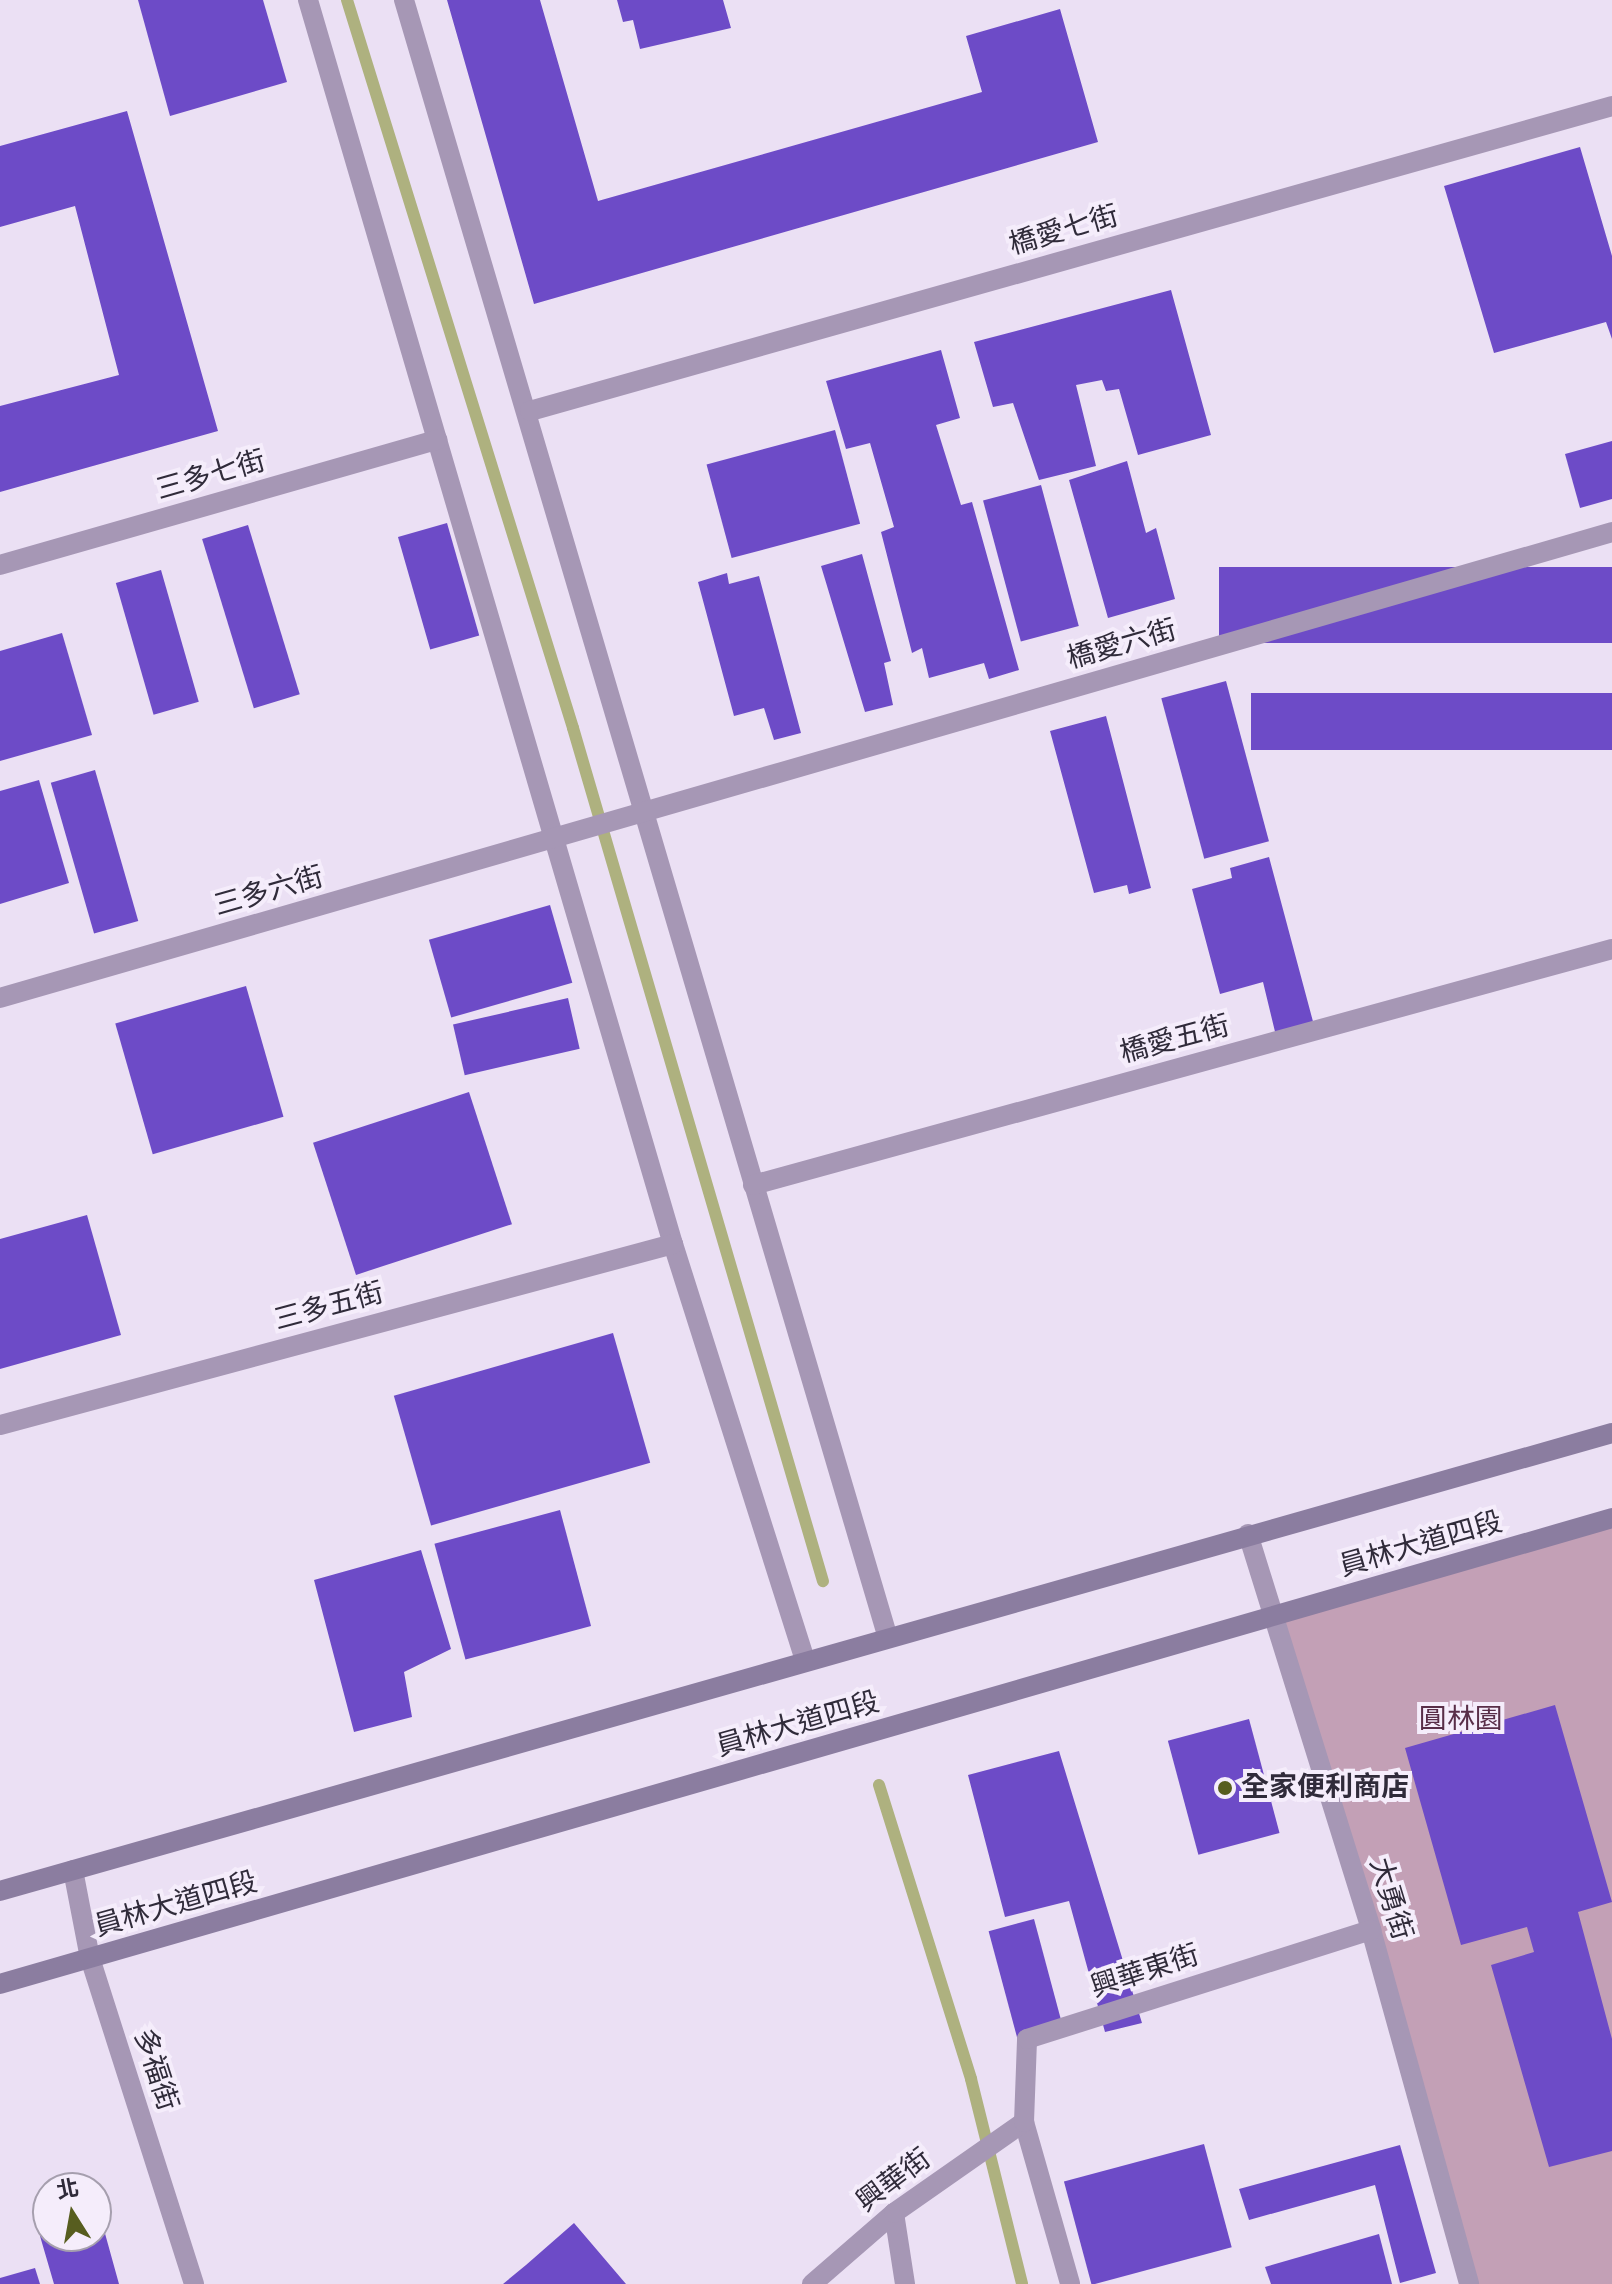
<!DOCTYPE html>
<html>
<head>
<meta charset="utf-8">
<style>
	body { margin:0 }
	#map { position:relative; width:1612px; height:2284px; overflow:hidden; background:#ebe0f4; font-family:"Sofia Sans Condensed","Noto Sans TC",sans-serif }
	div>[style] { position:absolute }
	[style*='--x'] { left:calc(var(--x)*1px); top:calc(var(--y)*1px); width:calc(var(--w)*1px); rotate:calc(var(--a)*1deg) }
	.green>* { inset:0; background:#c3a0b6 }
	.stream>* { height:12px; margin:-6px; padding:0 6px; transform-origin:6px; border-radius:6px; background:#aeb17f }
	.building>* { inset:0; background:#6d4bc7; transform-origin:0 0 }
	.lane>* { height:20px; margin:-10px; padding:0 10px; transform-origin:10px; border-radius:10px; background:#a697b5 }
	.street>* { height:20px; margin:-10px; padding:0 10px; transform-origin:10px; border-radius:10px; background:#a697b5 }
	.secondary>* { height:20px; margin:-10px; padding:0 10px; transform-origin:10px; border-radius:10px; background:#8b7da0 }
	.dots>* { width:22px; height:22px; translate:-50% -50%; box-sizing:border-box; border:4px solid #f5edfb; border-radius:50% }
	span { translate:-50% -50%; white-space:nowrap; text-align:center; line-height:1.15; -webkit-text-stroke:8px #f5edfb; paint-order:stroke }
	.street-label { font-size:28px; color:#302b3a }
	.park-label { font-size:28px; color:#592e48 }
	.poi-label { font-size:28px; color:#302b3a; font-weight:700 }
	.left { translate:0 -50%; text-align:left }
	.north { position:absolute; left:32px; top:2172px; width:80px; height:80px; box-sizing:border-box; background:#f5edfb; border:2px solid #a69fae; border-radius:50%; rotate:349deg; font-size:22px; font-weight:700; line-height:32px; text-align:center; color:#302b3a }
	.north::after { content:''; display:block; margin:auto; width:28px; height:36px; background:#575d1f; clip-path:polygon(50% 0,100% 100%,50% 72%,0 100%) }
</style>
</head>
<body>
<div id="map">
	<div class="green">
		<i style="clip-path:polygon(1612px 1519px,1612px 2284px,1469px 2284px,1269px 1618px)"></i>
	</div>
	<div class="stream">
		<i style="--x:347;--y:0;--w:762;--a:72.75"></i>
		<i style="--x:573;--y:728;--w:889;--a:73.67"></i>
		<i style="--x:879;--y:1785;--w:308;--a:72.6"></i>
		<i style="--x:971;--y:2079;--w:211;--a:76"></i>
	</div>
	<div class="building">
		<i style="clip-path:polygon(138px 0,263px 0,287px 82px,170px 116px)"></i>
		<i style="clip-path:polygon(447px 0,540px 0,598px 201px,982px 92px,966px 36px,1060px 9px,1098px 142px,534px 304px)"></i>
		<i style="clip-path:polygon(617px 0,723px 0,731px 28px,640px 49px,633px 20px,623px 22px)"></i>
		<i style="clip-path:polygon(127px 111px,218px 431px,0 492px,0 406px,119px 375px,75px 206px,0 227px,0 146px)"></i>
		<i style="clip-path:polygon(1580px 147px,1612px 256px,1612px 339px,1606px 322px,1494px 353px,1444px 186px)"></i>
		<i style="clip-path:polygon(1171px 290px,1211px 435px,1138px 455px,1119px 389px,1106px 391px,1102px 380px,1076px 385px,1096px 466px,1039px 480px,1013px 403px,993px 407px,974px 342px)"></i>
		<i style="clip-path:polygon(941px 350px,960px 418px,936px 425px,961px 505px,972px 502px,1019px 670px,989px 679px,984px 663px,929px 678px,922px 648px,912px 653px,881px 532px,894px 527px,870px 443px,846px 449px,826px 381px)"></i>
		<i style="left:835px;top:430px;width:97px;height:133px;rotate:75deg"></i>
		<i style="clip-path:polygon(1612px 441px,1612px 499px,1580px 508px,1565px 454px)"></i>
		<i style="clip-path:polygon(1127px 461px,1146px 533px,1156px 528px,1175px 599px,1108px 618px,1069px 480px)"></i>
		<i style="left:1041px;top:485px;width:146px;height:60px;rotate:75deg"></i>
		<i style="left:447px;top:523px;width:117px;height:51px;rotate:74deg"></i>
		<i style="left:248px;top:525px;width:177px;height:48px;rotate:73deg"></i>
		<i style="clip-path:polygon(862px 554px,891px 661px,884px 663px,893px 705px,865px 712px,821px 566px)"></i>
		<i style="left:1612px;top:567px;width:76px;height:393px;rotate:90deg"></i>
		<i style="left:161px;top:570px;width:137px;height:47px;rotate:74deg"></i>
		<i style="clip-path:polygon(727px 573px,729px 584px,759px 576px,801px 733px,774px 740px,764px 708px,734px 716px,698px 582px)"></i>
		<i style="clip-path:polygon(62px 633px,92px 735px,0 761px,0 651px)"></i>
		<i style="left:1226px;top:681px;width:166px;height:67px;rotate:75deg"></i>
		<i style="left:1612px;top:693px;width:57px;height:361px;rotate:90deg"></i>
		<i style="clip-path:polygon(1106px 716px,1151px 888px,1129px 894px,1127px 885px,1094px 893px,1050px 731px)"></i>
		<i style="left:95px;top:770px;width:157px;height:46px;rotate:74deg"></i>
		<i style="clip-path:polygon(39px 780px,69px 883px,0 904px,0 791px)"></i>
		<i style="clip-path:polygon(1269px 857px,1315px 1029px,1277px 1040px,1263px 982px,1220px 994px,1192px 889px,1232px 878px,1230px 868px)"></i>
		<i style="left:550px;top:905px;width:81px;height:126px;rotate:74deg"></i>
		<i style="left:246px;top:986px;width:136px;height:136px;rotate:74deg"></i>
		<i style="left:568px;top:998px;width:52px;height:118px;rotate:77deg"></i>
		<i style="left:469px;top:1092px;width:139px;height:164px;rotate:72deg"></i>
		<i style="clip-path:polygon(87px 1215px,121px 1335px,0 1369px,0 1239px)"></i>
		<i style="left:613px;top:1333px;width:135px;height:228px;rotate:74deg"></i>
		<i style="left:560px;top:1510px;width:120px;height:130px;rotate:75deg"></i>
		<i style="clip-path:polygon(421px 1550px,451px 1649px,404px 1672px,412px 1717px,354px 1732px,314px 1580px)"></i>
		<i style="clip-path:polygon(1555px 1705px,1612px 1902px,1578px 1912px,1612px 2039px,1612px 2151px,1549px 2167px,1491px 1965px,1534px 1952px,1527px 1927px,1461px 1945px,1405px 1748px)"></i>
		<i style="left:1249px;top:1719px;width:118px;height:84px;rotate:75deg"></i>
		<i style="clip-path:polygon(1059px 1751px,1142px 2023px,1105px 2032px,1069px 1901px,1005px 1917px,968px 1775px)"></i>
		<i style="left:1034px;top:1919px;width:113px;height:47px;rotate:75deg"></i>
		<i style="left:1204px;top:2144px;width:107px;height:145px;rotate:75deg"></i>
		<i style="clip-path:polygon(1400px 2145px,1436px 2273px,1400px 2283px,1375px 2185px,1249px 2220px,1239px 2189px)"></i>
		<i style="clip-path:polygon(101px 2219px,119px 2284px,54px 2284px,40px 2236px,96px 2236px)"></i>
		<i style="clip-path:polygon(574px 2223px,626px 2284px,503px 2284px,526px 2265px)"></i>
		<i style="clip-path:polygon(1379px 2234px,1392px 2284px,1271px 2284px,1265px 2267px)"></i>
		<i style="clip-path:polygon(35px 2268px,40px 2284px,0 2284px,0 2278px)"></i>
	</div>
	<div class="lane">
		<i style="--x:308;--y:0;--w:1296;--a:73.65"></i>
		<i style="--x:673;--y:1244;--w:435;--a:72.4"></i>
		<i style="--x:404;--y:0;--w:1705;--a:73.54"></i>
	</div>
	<div class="street">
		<i style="--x:530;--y:411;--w:1124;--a:-15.74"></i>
		<i style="--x:0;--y:565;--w:455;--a:-16"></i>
		<i style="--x:0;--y:998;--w:1678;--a:-16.12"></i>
		<i style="--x:753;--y:1185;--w:891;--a:-15.36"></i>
		<i style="--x:0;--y:1425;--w:697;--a:-15.05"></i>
		<i style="--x:1248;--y:1534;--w:415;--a:72.7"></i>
		<i style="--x:1371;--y:1930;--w:367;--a:74.5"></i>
		<i style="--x:73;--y:1870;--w:90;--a:79.1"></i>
		<i style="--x:90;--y:1958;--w:342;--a:72.3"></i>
		<i style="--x:1024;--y:2122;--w:168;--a:74.1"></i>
		<i style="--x:894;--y:2213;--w:72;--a:81.2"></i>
		<i style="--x:812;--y:2284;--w:108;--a:-40.9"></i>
		<i style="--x:894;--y:2213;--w:159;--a:-35"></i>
		<i style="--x:1024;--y:2122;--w:83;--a:-87.9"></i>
		<i style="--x:1027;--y:2039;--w:361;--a:-17.6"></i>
	</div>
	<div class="secondary">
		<i style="--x:0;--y:1891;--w:1676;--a:-15.86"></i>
		<i style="--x:0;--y:1984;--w:1678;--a:-16.12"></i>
	</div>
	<div class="dots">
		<i style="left:1225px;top:1788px;background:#575d1f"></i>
	</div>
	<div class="street-label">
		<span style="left:1064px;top:231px;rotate:-16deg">橋愛七街</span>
		<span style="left:211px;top:476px;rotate:-16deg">三多七街</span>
		<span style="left:1122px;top:645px;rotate:-16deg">橋愛六街</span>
		<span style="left:269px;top:892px;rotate:-16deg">三多六街</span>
		<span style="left:1175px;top:1040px;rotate:-15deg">橋愛五街</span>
		<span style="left:329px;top:1307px;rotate:-15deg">三多五街</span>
		<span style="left:1421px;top:1545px;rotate:-16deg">員林大道四段</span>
		<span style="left:798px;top:1725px;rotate:-16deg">員林大道四段</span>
		<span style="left:1390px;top:1899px;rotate:73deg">大勇街</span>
		<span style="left:176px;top:1905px;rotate:-16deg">員林大道四段</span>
		<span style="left:1145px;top:1972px;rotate:-18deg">興華東街</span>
		<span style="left:155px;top:2070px;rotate:72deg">多福街</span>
		<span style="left:894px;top:2181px;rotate:-37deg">興華街</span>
	</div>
	<div class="park-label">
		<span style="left:1461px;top:1720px">圓林園</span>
	</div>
	<div class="poi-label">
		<span class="left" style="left:1241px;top:1788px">全家便利商店</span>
	</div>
	<div class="north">北</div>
</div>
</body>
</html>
